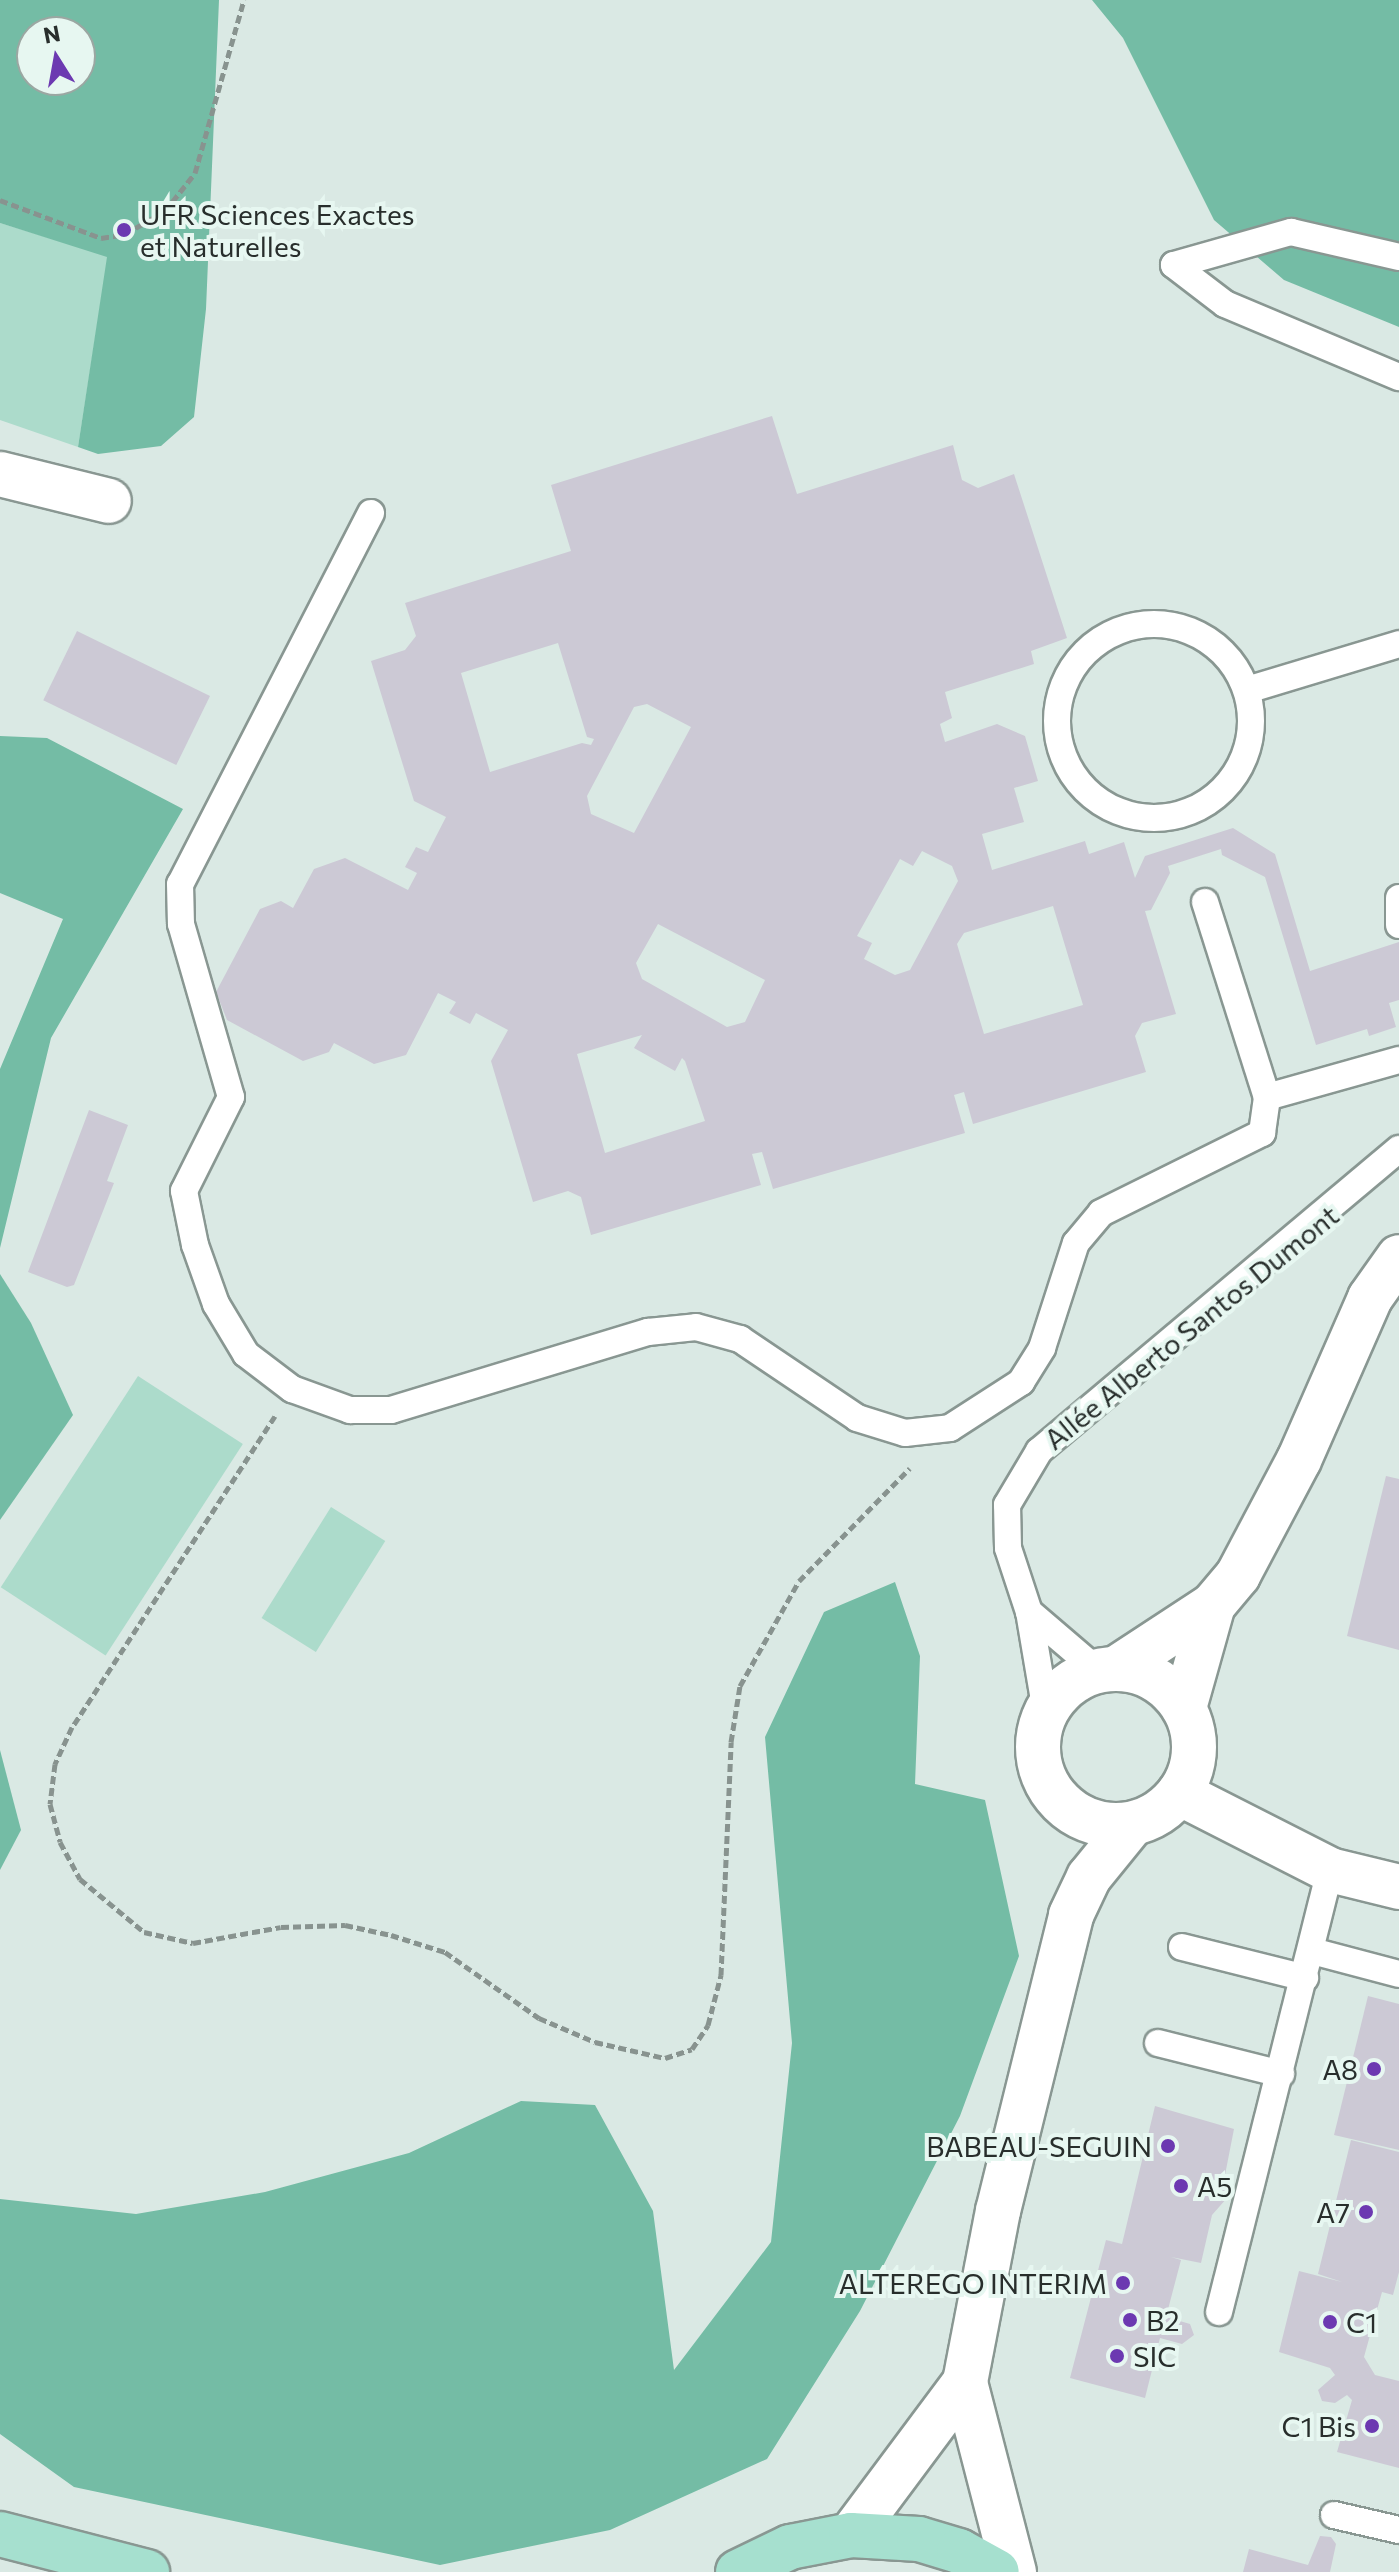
<!DOCTYPE html>
<html>
<head>
<meta charset="utf-8">
<style>
	body { margin:0 }
	#map { position:relative; width:1399px; height:2572px; overflow:hidden; background:#dae9e4; font-family:Commissioner,sans-serif }
	div>[style] { position:absolute }
	[style*='--x'] { left:calc(var(--x)*1px); top:calc(var(--y)*1px); width:calc(var(--w)*1px); rotate:calc(var(--a)*1deg) }
	.green>* { inset:0; background:#acdbcb; transform-origin:0 0 }
	.forest>* { inset:0; background:#74bca5 }
	.building>* { inset:0; background:#ccc9d5; transform-origin:0 0 }
	.path>* { height:5px; margin-top:-2.5px; transform-origin:0; background:repeating-linear-gradient(90deg,#88938f 0 8px,transparent 0 12px) }
	.roads { filter:drop-shadow(2px 0 #899792) drop-shadow(-2px 0 #899792) drop-shadow(0 2px #899792) drop-shadow(0 -2px #899792) }
	.service>* { height:26px; margin:-13px; padding:0 13px; transform-origin:13px; border-radius:13px; background:#fff }
	.service>.ring { margin:-13px; padding:0; box-sizing:content-box; background:none; border:26px solid #fff; border-radius:50% }
	.minor>* { height:44px; margin:-22px; padding:0 22px; transform-origin:22px; border-radius:22px; background:#fff }
	.tertiary>* { height:44px; margin:-22px; padding:0 22px; transform-origin:22px; border-radius:22px; background:#fff }
	.tertiary>.ring { margin:-22px; padding:0; box-sizing:content-box; background:none; border:44px solid #fff; border-radius:50% }
	.primary>* { height:44px; margin:-22px; padding:0 22px; transform-origin:22px; border-radius:22px; background:#a6e0cf }
	.dots>* { width:22px; height:22px; translate:-50% -50%; box-sizing:border-box; border:4px solid #e7f7f1; border-radius:50% }
	span { translate:-50% -50%; white-space:nowrap; text-align:center; line-height:1.15; -webkit-text-stroke:8px #e7f7f1; paint-order:stroke }
	.poi-label { font-size:28px; color:#282e2c }
	.left { translate:0 -50%; text-align:left }
	.right { translate:-100% -50%; text-align:right }
	.street-label { font-size:28px; color:#282e2c }
	.north { position:absolute; left:16px; top:16px; width:80px; height:80px; box-sizing:border-box; background:#e7f7f1; border:2px solid #9ba7a2; border-radius:50%; rotate:349deg; font-size:22px; font-weight:700; line-height:32px; text-align:center; color:#282e2c }
	.north::after { content:''; display:block; margin:auto; width:28px; height:36px; background:#6c39b1; clip-path:polygon(50% 0,100% 100%,50% 72%,0 100%) }
</style>
</head>
<body>
<div id="map">
	<div class="green">
		<i style="clip-path:polygon(0 223px,108px 256px,78px 447px,0 420px)"></i>
		<i style="left:138px;top:1376px;width:125px;height:252px;rotate:33deg"></i>
		<i style="left:331px;top:1507px;width:64px;height:131px;rotate:32deg"></i>
	</div>
	<div class="forest">
		<i style="clip-path:polygon(evenodd,0 0,219px 0,206px 309px,194px 417px,161px 446px,98px 454px,78px 447px,107px 257px,0 223px,0 0,32px 32px,80px 32px,80px 80px,32px 80px,32px 32px)"></i>
		<i style="clip-path:polygon(1092px 0,1399px 0,1399px 327px,1284px 280px,1214px 220px,1123px 38px)"></i>
		<i style="clip-path:polygon(0 736px,47px 738px,183px 809px,51px 1038px,0 1248px,0 1069px,63px 919px,0 893px)"></i>
		<i style="clip-path:polygon(0 1274px,31px 1323px,73px 1415px,0 1520px)"></i>
		<i style="clip-path:polygon(895px 1582px,920px 1656px,915px 1784px,985px 1800px,1019px 1956px,960px 2116px,860px 2311px,767px 2459px,610px 2530px,440px 2565px,74px 2487px,0 2434px,0 2199px,136px 2214px,265px 2192px,409px 2153px,521px 2101px,595px 2105px,653px 2211px,674px 2370px,771px 2242px,792px 2043px,765px 1737px,824px 1612px)"></i>
		<i style="clip-path:polygon(0 1750px,21px 1830px,0 1870px)"></i>
	</div>
	<div class="building">
		<i style="clip-path:polygon(evenodd,772px 416px,797px 494px,953px 445px,962px 480px,978px 488px,1014px 474px,1067px 638px,1031px 651px,1034px 664px,945px 692px,952px 718px,940px 724px,945px 742px,997px 724px,1025px 736px,1038px 781px,1014px 788px,1024px 822px,982px 834px,992px 870px,1085px 841px,1089px 854px,1124px 842px,1135px 878px,1145px 856px,1233px 828px,1275px 854px,1310px 971px,1399px 942px,1399px 1000px,1389px 1003px,1396px 1027px,1369px 1036px,1367px 1029px,1316px 1045px,1265px 877px,1222px 855px,1221px 849px,1168px 866px,1170px 873px,1151px 910px,1145px 911px,1176px 1014px,1142px 1023px,1135px 1036px,1146px 1072px,973px 1124px,964px 1092px,954px 1095px,965px 1133px,773px 1189px,762px 1152px,752px 1154px,761px 1185px,591px 1235px,581px 1197px,568px 1191px,533px 1202px,491px 1061px,508px 1030px,476px 1013px,470px 1024px,449px 1013px,456px 1002px,438px 993px,406px 1055px,374px 1064px,334px 1043px,329px 1052px,303px 1061px,227px 1020px,216px 992px,260px 909px,281px 901px,293px 908px,314px 869px,345px 858px,408px 890px,417px 873px,405px 867px,416px 847px,428px 852px,446px 817px,414px 801px,371px 661px,405px 650px,416px 636px,405px 603px,571px 551px,551px 485px,772px 416px,558px 643px,587px 737px,594px 739px,591px 745px,582px 743px,490px 772px,461px 673px,558px 643px,772px 416px,647px 704px,691px 727px,634px 833px,591px 814px,587px 796px,634px 707px,647px 704px,772px 416px,922px 851px,952px 866px,958px 881px,910px 970px,895px 975px,864px 959px,872px 943px,857px 936px,900px 859px,913px 866px,922px 851px,772px 416px,1053px 906px,1083px 1005px,984px 1034px,957px 944px,964px 933px,1053px 906px,772px 416px,658px 924px,765px 980px,745px 1022px,727px 1027px,642px 979px,636px 963px,658px 924px,772px 416px,642px 1035px,634px 1048px,675px 1071px,682px 1058px,685px 1061px,705px 1121px,605px 1153px,577px 1054px,642px 1035px)"></i>
		<i style="left:77px;top:631px;width:148px;height:77px;rotate:26deg"></i>
		<i style="clip-path:polygon(89px 1110px,128px 1125px,107px 1181px,114px 1183px,74px 1285px,67px 1287px,28px 1272px)"></i>
		<i style="clip-path:polygon(1386px 1476px,1399px 1479px,1399px 1650px,1347px 1636px)"></i>
		<i style="clip-path:polygon(1368px 1996px,1399px 2004px,1399px 2150px,1334px 2135px)"></i>
		<i style="clip-path:polygon(1155px 2106px,1234px 2129px,1225px 2175px,1227px 2198px,1212px 2215px,1201px 2263px,1171px 2257px,1181px 2260px,1166px 2317px,1190px 2324px,1194px 2335px,1182px 2344px,1160px 2338px,1145px 2398px,1070px 2378px,1106px 2240px,1122px 2244px)"></i>
		<i style="clip-path:polygon(1351px 2140px,1399px 2152px,1399px 2272px,1393px 2295px,1382px 2292px,1364px 2357px,1375px 2375px,1399px 2381px,1399px 2468px,1337px 2452px,1352px 2400px,1347px 2395px,1335px 2403px,1322px 2401px,1318px 2390px,1335px 2375px,1330px 2368px,1279px 2352px,1299px 2271px,1342px 2282px,1318px 2274px)"></i>
		<i style="clip-path:polygon(1320px 2536px,1331px 2537px,1336px 2544px,1330px 2572px,1243px 2572px,1249px 2549px,1308px 2565px)"></i>
	</div>
	<div class="path">
		<i style="--x:0;--y:200;--w:108;--a:20.6"></i>
		<i style="--x:101;--y:238;--w:24;--a:-9"></i>
		<i style="--x:125;--y:234;--w:46;--a:-29.9"></i>
		<i style="--x:165;--y:211;--w:48;--a:-51.7"></i>
		<i style="--x:195;--y:173;--w:180;--a:-74.2"></i>
		<i style="--x:275;--y:1416;--w:371;--a:123.1"></i>
		<i style="--x:72;--y:1727;--w:41;--a:114.7"></i>
		<i style="--x:55;--y:1764;--w:40;--a:97.1"></i>
		<i style="--x:50;--y:1804;--w:39;--a:75"></i>
		<i style="--x:60;--y:1842;--w:42;--a:61.6"></i>
		<i style="--x:80;--y:1879;--w:83;--a:39.6"></i>
		<i style="--x:144;--y:1932;--w:50;--a:12.7"></i>
		<i style="--x:193;--y:1943;--w:89;--a:-10.3"></i>
		<i style="--x:281;--y:1927;--w:64;--a:-1.8"></i>
		<i style="--x:345;--y:1925;--w:47;--a:12.3"></i>
		<i style="--x:391;--y:1935;--w:57;--a:17.5"></i>
		<i style="--x:445;--y:1952;--w:115;--a:35.1"></i>
		<i style="--x:539;--y:2018;--w:61;--a:23.2"></i>
		<i style="--x:595;--y:2042;--w:72;--a:12.9"></i>
		<i style="--x:665;--y:2058;--w:28;--a:-18"></i>
		<i style="--x:692;--y:2049;--w:29;--a:-56"></i>
		<i style="--x:708;--y:2025;--w:52;--a:-75.4"></i>
		<i style="--x:721;--y:1975;--w:233;--a:-87.5"></i>
		<i style="--x:731;--y:1742;--w:57;--a:-80.9"></i>
		<i style="--x:740;--y:1686;--w:120;--a:-60.7"></i>
		<i style="--x:799;--y:1581;--w:158;--a:-45.5"></i>
	</div>
	<div class="roads">
		<div class="service">
			<i style="--x:1174;--y:265;--w:64;--a:37.4"></i>
			<i style="--x:1225;--y:304;--w:189;--a:22.8"></i>
			<i style="--x:1174;--y:265;--w:122;--a:-15.8"></i>
			<i style="--x:1291;--y:232;--w:111;--a:13"></i>
			<i style="--x:371;--y:513;--w:417;--a:117.2"></i>
			<i style="--x:180;--y:884;--w:40;--a:88.6"></i>
			<i style="--x:181;--y:924;--w:180;--a:73.9"></i>
			<i style="--x:231;--y:1097;--w:105;--a:116.6"></i>
			<i style="--x:184;--y:1191;--w:55;--a:78.5"></i>
			<i style="--x:195;--y:1245;--w:63;--a:70.4"></i>
			<i style="--x:216;--y:1304;--w:58;--a:59"></i>
			<i style="--x:246;--y:1354;--w:58;--a:37.3"></i>
			<i style="--x:292;--y:1389;--w:62;--a:19.9"></i>
			<i style="--x:350;--y:1410;--w:41;--a:0"></i>
			<i style="--x:391;--y:1410;--w:269;--a:-16.9"></i>
			<i style="--x:648;--y:1332;--w:48;--a:-5.9"></i>
			<i style="--x:696;--y:1327;--w:46;--a:15.3"></i>
			<i style="--x:740;--y:1339;--w:141;--a:34"></i>
			<i style="--x:857;--y:1418;--w:50;--a:17.4"></i>
			<i style="--x:905;--y:1433;--w:45;--a:-6.3"></i>
			<i style="--x:950;--y:1428;--w:85;--a:-32.9"></i>
			<i style="--x:1021;--y:1382;--w:40;--a:-58"></i>
			<i style="--x:1042;--y:1348;--w:110;--a:-72.1"></i>
			<i style="--x:1076;--y:1243;--w:39;--a:-50"></i>
			<i style="--x:1101;--y:1213;--w:180;--a:-26.4"></i>
			<i style="--x:1262;--y:1133;--w:36;--a:-82"></i>
			<i style="--x:1267;--y:1097;--w:137;--a:-15.7"></i>
			<i class="ring" style="left:1057px;top:624px;width:168px;height:168px"></i>
			<i style="--x:1247;--y:690;--w:159;--a:-16.8"></i>
			<i style="--x:1399;--y:898;--w:27;--a:90"></i>
			<i style="--x:1205;--y:902;--w:205;--a:72.4"></i>
			<i style="--x:1029;--y:1612;--w:91;--a:40.5"></i>
			<i style="--x:1046;--y:1712;--w:101;--a:-99.6"></i>
			<i style="--x:1029;--y:1612;--w:67;--a:-108.2"></i>
			<i style="--x:1008;--y:1548;--w:43;--a:-91.3"></i>
			<i style="--x:1007;--y:1505;--w:63;--a:-59.3"></i>
			<i style="--x:1039;--y:1451;--w:470;--a:-40"></i>
			<i style="--x:1182;--y:1947;--w:127;--a:14.1"></i>
			<i style="--x:1312;--y:1951;--w:90;--a:14.8"></i>
			<i style="--x:1158;--y:2043;--w:127;--a:14.1"></i>
			<i style="--x:1219;--y:2312;--w:456;--a:-75.9"></i>
			<i style="--x:1334;--y:2515;--w:67;--a:13"></i>
		</div>
		<div class="minor">
			<i style="--x:0;--y:474;--w:112;--a:13.9"></i>
		</div>
		<div class="tertiary">
			<i style="--x:1117;--y:1668;--w:115;--a:-33.3"></i>
			<i style="--x:1213;--y:1605;--w:39;--a:-50"></i>
			<i style="--x:1238;--y:1575;--w:130;--a:-62.1"></i>
			<i style="--x:1299;--y:1460;--w:177;--a:-66.3"></i>
			<i style="--x:1370;--y:1298;--w:50;--a:-54.7"></i>
			<i class="ring" style="left:1038px;top:1669px;width:112px;height:112px"></i>
			<i style="--x:1184;--y:1708;--w:107;--a:-74.3"></i>
			<i style="--x:1179;--y:1793;--w:169;--a:27"></i>
			<i style="--x:1330;--y:1870;--w:71;--a:13.8"></i>
			<i style="--x:851;--y:2535;--w:191;--a:-53.3"></i>
			<i style="--x:1014;--y:2572;--w:196;--a:-104.5"></i>
			<i style="--x:965;--y:2382;--w:174;--a:-79.1"></i>
			<i style="--x:998;--y:2211;--w:305;--a:-76.1"></i>
			<i style="--x:1071;--y:1915;--w:42;--a:-64.7"></i>
			<i style="--x:1089;--y:1877;--w:68;--a:-50.9"></i>
		</div>
		<div class="primary">
			<i style="--x:0;--y:2534;--w:152;--a:14.5"></i>
			<i style="--x:738;--y:2572;--w:58;--a:-25.7"></i>
			<i style="--x:790;--y:2547;--w:62;--a:-11.1"></i>
			<i style="--x:851;--y:2535;--w:68;--a:3.4"></i>
			<i style="--x:919;--y:2539;--w:42;--a:16.7"></i>
			<i style="--x:959;--y:2551;--w:43;--a:28.9"></i>
		</div>
	</div>
	<div class="dots">
		<i style="left:124px;top:230px;background:#6c39b1"></i>
		<i style="left:1374px;top:2069px;background:#6c39b1"></i>
		<i style="left:1168px;top:2146px;background:#6c39b1"></i>
		<i style="left:1181px;top:2186px;background:#6c39b1"></i>
		<i style="left:1366px;top:2212px;background:#6c39b1"></i>
		<i style="left:1123px;top:2283px;background:#6c39b1"></i>
		<i style="left:1130px;top:2320px;background:#6c39b1"></i>
		<i style="left:1330px;top:2322px;background:#6c39b1"></i>
		<i style="left:1117px;top:2356px;background:#6c39b1"></i>
		<i style="left:1372px;top:2426px;background:#6c39b1"></i>
	</div>
	<div class="poi-label">
		<span class="left" style="left:140px;top:230px">UFR Sciences Exactes<br>et Naturelles</span>
		<span class="right" style="left:1358px;top:2069px">A8</span>
		<span class="right" style="left:1152px;top:2146px">BABEAU-SEGUIN</span>
		<span class="left" style="left:1197px;top:2186px">A5</span>
		<span class="right" style="left:1350px;top:2212px">A7</span>
		<span class="right" style="left:1107px;top:2283px">ALTEREGO INTERIM</span>
		<span class="left" style="left:1146px;top:2320px">B2</span>
		<span class="left" style="left:1346px;top:2322px">C1</span>
		<span class="left" style="left:1133px;top:2356px">SIC</span>
		<span class="right" style="left:1356px;top:2426px">C1 Bis</span>
	</div>
	<div class="street-label">
		<span style="left:1191px;top:1327px;rotate:-39deg">Allée Alberto Santos Dumont</span>
	</div>
	<div class="north">N</div>
</div>
</body>
</html>
